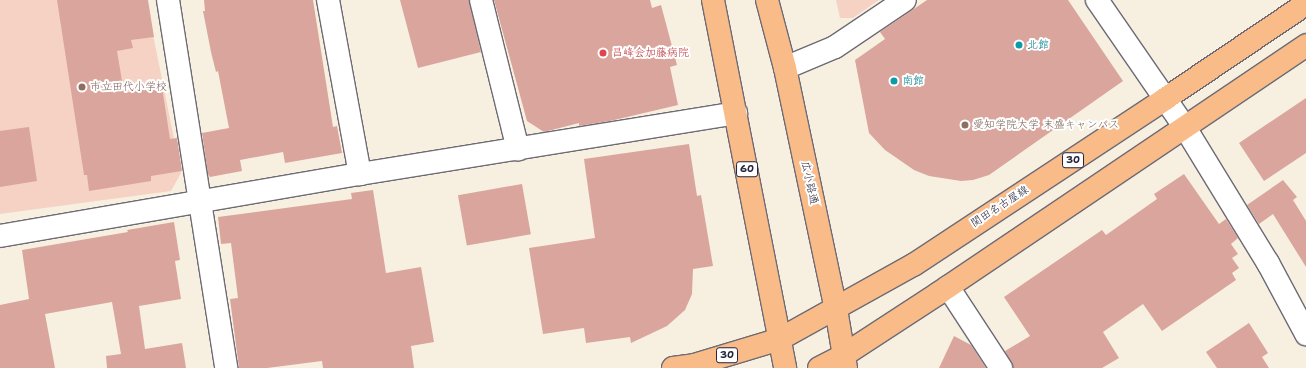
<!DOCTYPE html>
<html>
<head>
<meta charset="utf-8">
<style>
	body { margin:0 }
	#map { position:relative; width:1306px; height:368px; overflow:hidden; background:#f7f0e0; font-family:"Shantell Sans","Klee One",sans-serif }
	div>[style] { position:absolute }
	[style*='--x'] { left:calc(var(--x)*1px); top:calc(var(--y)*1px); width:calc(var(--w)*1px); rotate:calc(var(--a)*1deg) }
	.built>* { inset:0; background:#f6d2c4 }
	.building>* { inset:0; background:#daa59c; transform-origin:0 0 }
	.roads { filter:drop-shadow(1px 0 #6d6a75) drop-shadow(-1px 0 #6d6a75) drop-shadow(0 1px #6d6a75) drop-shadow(0 -1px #6d6a75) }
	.minor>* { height:22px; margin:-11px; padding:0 11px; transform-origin:11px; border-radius:11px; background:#fff }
	.major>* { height:22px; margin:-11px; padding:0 11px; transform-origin:11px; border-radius:11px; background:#f9bc89 }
	.dots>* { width:11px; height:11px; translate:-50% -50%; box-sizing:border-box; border:2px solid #fff; border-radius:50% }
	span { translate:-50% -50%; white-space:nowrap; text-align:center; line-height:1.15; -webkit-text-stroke:4px #fff; paint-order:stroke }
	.shield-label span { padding:1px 3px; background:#fff; border:1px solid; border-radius:3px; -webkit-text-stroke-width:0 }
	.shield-label { font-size:10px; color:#22223b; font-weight:700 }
	.culture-label { font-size:11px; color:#0d838f }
	.left { translate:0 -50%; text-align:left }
	.health-label { font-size:11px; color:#be3a42 }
	.education-label { font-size:11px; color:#785e54 }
	.street-label { font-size:11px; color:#22223b }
</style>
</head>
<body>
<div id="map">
	<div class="built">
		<i style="clip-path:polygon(0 0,146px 0,181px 173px,171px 191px,0 214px)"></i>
		<i style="clip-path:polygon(836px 0,879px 0,853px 18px,840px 18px)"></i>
	</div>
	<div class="building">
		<i style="clip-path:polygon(57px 0,148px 0,154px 37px,131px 40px,133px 48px,117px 51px,124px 93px,162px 87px,170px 139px,177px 138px,182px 171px,151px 176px,151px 181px,89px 191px,87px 175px,84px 175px)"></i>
		<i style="clip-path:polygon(204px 0,313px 0,333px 127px,337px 126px,342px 153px,285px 163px,283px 152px,240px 160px,242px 171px,210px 177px,208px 175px,202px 133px,229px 128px,218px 71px,216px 72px,211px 52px,203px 11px,205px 11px)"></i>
		<i style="clip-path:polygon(400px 0,469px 0,481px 52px,418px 68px)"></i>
		<i style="clip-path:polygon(494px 0,650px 0,652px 8px,661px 5px,677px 65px,670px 67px,678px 105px,610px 121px,579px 126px,579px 123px,544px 132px,527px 121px)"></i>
		<i style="clip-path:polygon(927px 0,1068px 0,1123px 81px,989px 175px,973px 180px,961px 181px,929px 176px,914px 170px,885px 150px,869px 133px,855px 60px,885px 39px,880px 32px)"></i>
		<i style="clip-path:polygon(1306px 98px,1306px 153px,1264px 181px,1239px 143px)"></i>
		<i style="clip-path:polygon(29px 127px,37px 181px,0 187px,0 131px)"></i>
		<i style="clip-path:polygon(689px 144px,697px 196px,701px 195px,713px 266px,693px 269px,692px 294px,685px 310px,667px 326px,631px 343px,630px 337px,586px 343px,584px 328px,543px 334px,529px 248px,595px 238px,584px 159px)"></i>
		<i style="clip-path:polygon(1184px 174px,1219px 224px,1226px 219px,1238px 238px,1231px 244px,1238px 254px,1232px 258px,1239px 268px,1232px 273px,1236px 280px,1162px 331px,1143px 304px,1103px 332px,1119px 358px,1102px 368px,1013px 368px,1005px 351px,1030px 336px,1004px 297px,1102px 230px,1106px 235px,1157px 199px,1154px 194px)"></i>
		<i style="clip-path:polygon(1283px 180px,1297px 197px,1293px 200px,1306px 221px,1306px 267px,1273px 214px,1259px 224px,1247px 205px)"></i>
		<i style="left:522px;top:184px;width:51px;height:65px;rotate:80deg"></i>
		<i style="clip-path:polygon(373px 190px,386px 273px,421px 267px,434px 342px,411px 346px,414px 368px,323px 368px,322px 361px,267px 368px,239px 368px,230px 299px,238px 298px,231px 243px,221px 244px,218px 217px,352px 199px,351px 193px)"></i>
		<i style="clip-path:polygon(174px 222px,180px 260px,175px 261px,181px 299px,139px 306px,145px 349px,182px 343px,186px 368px,107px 368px,106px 356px,121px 354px,112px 302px,45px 314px,55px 368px,0 368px,0 305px,29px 299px,22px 250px,128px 232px,127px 230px)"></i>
		<i style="clip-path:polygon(1249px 323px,1268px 353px,1262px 357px,1269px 368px,1217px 368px,1206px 352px)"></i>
		<i style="clip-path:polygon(954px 336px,971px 345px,986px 368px,939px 368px)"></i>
	</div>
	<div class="roads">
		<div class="minor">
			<i style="--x:168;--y:0;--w:373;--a:81"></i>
			<i style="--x:328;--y:0;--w:177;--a:79.6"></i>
			<i style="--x:481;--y:0;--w:154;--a:76.1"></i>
			<i style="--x:1097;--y:0;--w:153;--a:55.4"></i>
			<i style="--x:1184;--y:126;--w:161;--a:58.5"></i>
			<i style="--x:1268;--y:263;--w:81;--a:61.8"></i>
			<i style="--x:785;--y:68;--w:54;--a:-22.8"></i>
			<i style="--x:835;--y:47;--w:84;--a:-33.9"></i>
			<i style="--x:0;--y:236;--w:365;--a:-9.8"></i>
			<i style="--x:360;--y:174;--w:381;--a:-9.2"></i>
			<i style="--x:948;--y:287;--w:97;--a:56.8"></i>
		</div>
		<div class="major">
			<i style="--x:713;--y:0;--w:375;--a:78.9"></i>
			<i style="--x:767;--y:0;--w:70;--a:75.2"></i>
			<i style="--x:785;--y:68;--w:246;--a:78.1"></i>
			<i style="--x:836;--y:309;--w:60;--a:80.4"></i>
			<i style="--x:673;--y:368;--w:21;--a:-8"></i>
			<i style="--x:694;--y:365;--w:90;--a:-16.8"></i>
			<i style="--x:780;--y:339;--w:154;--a:-29.1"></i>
			<i style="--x:915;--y:264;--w:300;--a:-33.4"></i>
			<i style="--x:1165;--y:99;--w:170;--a:-34"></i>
			<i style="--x:819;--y:368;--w:28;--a:-27"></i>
			<i style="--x:844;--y:355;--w:113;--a:-33.1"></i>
			<i style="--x:939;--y:293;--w:443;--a:-34"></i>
		</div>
	</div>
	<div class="dots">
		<i style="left:1019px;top:45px;background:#0f9aa8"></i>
		<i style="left:603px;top:53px;background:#e0444e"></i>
		<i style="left:894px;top:81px;background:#0f9aa8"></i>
		<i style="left:82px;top:87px;background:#8d6e63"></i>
		<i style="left:965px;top:125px;background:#8d6e63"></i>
	</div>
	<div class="shield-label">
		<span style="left:1073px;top:160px">30</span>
		<span style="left:747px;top:169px">60</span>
		<span style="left:727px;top:355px">30</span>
	</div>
	<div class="culture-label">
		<span class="left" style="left:1027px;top:45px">北館</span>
		<span class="left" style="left:902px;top:81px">南館</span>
	</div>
	<div class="health-label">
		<span class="left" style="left:612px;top:53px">昌峰会加藤病院</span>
	</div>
	<div class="education-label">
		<span class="left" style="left:90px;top:87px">市立田代小学校</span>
		<span class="left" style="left:973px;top:125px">愛知学院大学 末盛キャンパス</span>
	</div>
	<div class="street-label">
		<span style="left:809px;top:183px;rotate:78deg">広小路通</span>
		<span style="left:1000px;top:207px;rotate:-33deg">関田名古屋線</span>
	</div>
</div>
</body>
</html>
